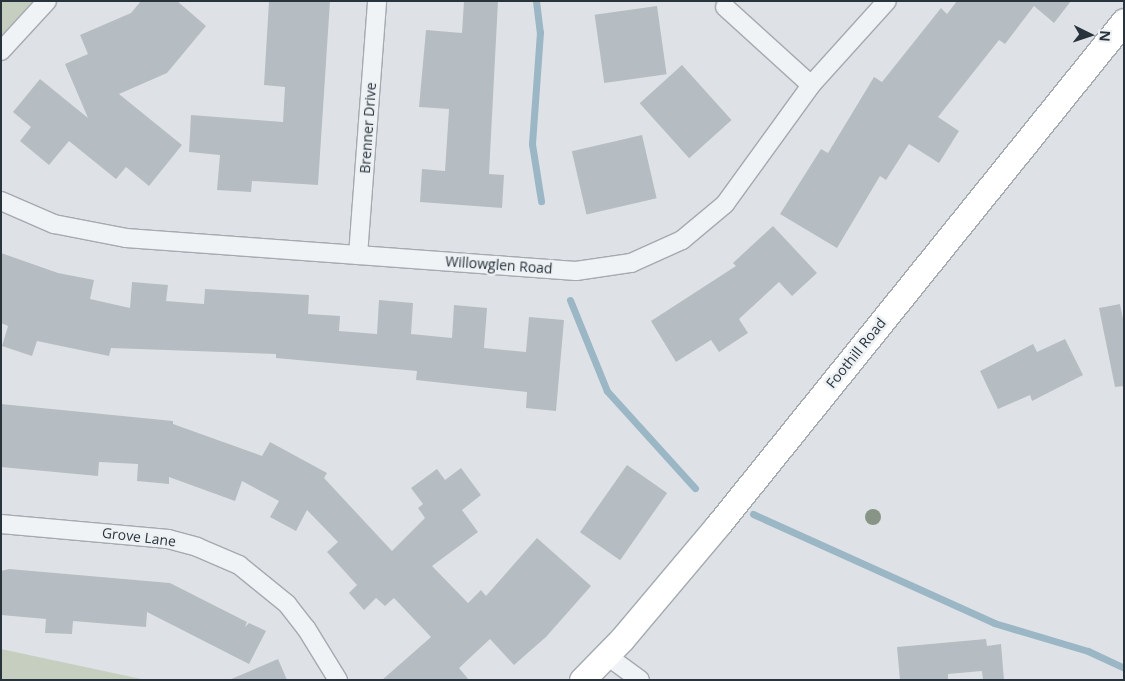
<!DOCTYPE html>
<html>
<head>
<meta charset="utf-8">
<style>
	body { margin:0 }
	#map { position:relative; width:1125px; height:681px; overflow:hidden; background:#dee2e6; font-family:"Open Sans",sans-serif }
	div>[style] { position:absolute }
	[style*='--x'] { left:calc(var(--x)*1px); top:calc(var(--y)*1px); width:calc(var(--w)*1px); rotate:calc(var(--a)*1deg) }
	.green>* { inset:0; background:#c6cfbf }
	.stream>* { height:7px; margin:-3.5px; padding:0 3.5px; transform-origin:3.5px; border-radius:3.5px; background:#9bb6c4 }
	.building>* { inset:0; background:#b5bdc2; transform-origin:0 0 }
	.roads { filter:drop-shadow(1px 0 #a4aab0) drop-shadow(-1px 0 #a4aab0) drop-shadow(0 1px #a4aab0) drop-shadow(0 -1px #a4aab0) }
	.minor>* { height:18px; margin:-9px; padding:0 9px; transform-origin:9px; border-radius:9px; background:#f0f3f5 }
	.secondary>* { height:25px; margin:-12.5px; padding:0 12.5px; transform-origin:12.5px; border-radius:12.5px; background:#fff }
	.trees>* { width:16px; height:16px; margin:-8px; border-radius:50%; background:#889586 }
	span { translate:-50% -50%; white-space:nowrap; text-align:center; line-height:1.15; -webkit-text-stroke:5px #edf1f4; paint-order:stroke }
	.street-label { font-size:14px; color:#28333c }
	.frame { position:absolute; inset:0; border:2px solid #28333c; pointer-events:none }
	.north { position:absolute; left:1065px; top:10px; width:50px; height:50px; -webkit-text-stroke:4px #edf1f4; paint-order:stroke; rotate:94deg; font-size:14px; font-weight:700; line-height:20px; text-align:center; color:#28333c }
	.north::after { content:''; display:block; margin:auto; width:18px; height:22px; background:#28333c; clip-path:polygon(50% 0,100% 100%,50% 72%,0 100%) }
</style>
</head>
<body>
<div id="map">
	<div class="green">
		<i style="clip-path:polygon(1px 1px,47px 1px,1px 51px)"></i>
		<i style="clip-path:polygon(1px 649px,146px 680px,1px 680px)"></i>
	</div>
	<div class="stream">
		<i style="--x:536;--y:1;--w:31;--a:83"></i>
		<i style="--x:540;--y:32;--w:112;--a:94.1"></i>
		<i style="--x:532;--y:144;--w:58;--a:81"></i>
		<i style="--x:570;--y:300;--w:98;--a:67.9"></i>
		<i style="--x:607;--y:391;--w:131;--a:47.8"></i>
		<i style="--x:753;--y:514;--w:265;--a:24.3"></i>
		<i style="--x:994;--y:623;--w:98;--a:16.6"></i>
		<i style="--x:1088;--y:651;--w:40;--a:25"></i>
	</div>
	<div class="building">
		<i style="clip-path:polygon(141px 1px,177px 1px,206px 26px,167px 73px,119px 94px,182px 145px,149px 186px,126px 167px,116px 179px,69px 141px,49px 165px,20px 141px,31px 127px,13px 112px,40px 79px,88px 118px,65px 64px,88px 54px,80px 35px,131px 13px)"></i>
		<i style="clip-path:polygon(269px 1px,330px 1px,318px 185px,252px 181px,251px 192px,217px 190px,220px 155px,189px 152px,191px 115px,283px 122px,285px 87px,264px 85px)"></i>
		<i style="clip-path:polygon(464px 1px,498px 1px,489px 174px,504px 175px,502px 208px,420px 202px,422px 169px,445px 171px,449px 109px,419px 107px,426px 30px,462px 33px)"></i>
		<i style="clip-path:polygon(957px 1px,1071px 1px,1054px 23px,1034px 6px,1005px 44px,999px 40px,938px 117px,959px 131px,939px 163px,909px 144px,886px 180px,880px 176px,837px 248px,780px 214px,821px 149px,828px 153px,874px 77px,882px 82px,941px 8px,947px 14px)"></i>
		<i style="left:657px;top:6px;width:69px;height:63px;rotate:82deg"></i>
		<i style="left:682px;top:65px;width:74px;height:57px;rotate:48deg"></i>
		<i style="left:642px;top:135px;width:65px;height:72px;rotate:77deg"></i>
		<i style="clip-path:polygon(773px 226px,817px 273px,792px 296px,779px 282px,739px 319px,748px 333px,719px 352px,711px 340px,676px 362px,651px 321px,736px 266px,733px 263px)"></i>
		<i style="clip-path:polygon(1px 253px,58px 273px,94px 280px,90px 299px,130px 308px,132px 282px,168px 285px,166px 301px,204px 304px,205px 289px,309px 295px,308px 314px,340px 316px,339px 331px,377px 334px,379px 300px,413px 303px,411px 334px,452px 338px,454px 305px,487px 308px,484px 348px,526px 352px,529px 317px,564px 320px,556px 411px,526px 408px,527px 392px,416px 380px,417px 371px,276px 358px,276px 354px,111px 348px,109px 356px,37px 341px,32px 356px,2px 346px,8px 326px,1px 323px)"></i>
		<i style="clip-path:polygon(1120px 304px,1124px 324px,1124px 386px,1115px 387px,1099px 308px)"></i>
		<i style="clip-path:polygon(1065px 339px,1083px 375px,1032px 401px,1030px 395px,998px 409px,980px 371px,1033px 344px,1037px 352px)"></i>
		<i style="clip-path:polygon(1px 404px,173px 421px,173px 424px,262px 456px,270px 442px,327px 473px,324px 478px,392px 551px,425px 518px,418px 508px,423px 504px,411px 488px,437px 469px,445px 480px,461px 468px,481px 495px,462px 510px,478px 532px,432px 566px,468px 603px,481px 590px,486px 596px,537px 538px,591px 586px,546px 637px,514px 665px,490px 639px,459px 668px,469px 680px,382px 680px,431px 637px,394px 598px,385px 606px,376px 598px,364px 610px,349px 593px,357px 585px,327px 552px,338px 542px,307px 510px,296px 531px,270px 517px,279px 501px,242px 481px,235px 501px,169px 477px,169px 484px,137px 481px,138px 464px,99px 462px,98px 476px,1px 467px)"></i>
		<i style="left:627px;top:465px;width:49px;height:82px;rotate:35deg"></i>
		<i style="clip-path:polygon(9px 569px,170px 583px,247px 622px,245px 627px,249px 623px,266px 631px,249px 664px,147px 612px,146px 627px,73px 621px,72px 634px,45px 633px,46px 619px,1px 615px,1px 571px)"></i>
		<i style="clip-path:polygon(986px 639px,987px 646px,1001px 644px,1004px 680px,983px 680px,982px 671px,948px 674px,948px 680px,900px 680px,897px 647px)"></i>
		<i style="clip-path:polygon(278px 659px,287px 680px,229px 680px)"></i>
	</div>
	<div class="roads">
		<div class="minor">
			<i style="--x:725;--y:7;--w:116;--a:42.2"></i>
			<i style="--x:1;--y:51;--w:68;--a:-47.4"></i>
			<i style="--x:1;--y:201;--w:58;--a:23.5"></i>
			<i style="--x:54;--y:224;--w:73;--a:11"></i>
			<i style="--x:126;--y:238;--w:451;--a:4.2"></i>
			<i style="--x:576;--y:271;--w:56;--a:-8.3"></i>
			<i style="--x:631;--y:263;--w:56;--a:-24.3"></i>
			<i style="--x:682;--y:240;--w:56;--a:-39.9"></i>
			<i style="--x:725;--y:204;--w:147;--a:-54.1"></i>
			<i style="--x:811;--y:85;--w:113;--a:-47.9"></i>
			<i style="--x:358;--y:255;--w:255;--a:-85.7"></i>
			<i style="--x:1;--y:524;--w:168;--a:5.1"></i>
			<i style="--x:168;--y:539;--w:30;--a:15"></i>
			<i style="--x:197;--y:547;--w:46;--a:23.2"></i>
			<i style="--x:239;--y:565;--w:62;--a:39.1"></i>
			<i style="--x:287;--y:604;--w:31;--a:52"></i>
			<i style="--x:306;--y:628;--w:61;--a:58.4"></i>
			<i style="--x:606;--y:655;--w:42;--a:36.3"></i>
		</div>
		<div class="secondary">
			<i style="--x:582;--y:680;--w:57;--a:-45.7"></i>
			<i style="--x:622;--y:639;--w:149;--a:-49.9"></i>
			<i style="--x:718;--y:525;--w:647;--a:-51.15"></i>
		</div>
	</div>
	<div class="trees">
		<i style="left:873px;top:517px"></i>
	</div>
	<div class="street-label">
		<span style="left:368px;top:128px;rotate:-86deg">Brenner Drive</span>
		<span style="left:499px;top:265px;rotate:4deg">Willowglen Road</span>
		<span style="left:856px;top:353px;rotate:-51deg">Foothill Road</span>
		<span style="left:139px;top:537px;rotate:7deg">Grove Lane</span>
	</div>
	<div class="frame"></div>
	<div class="north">N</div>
</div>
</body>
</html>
